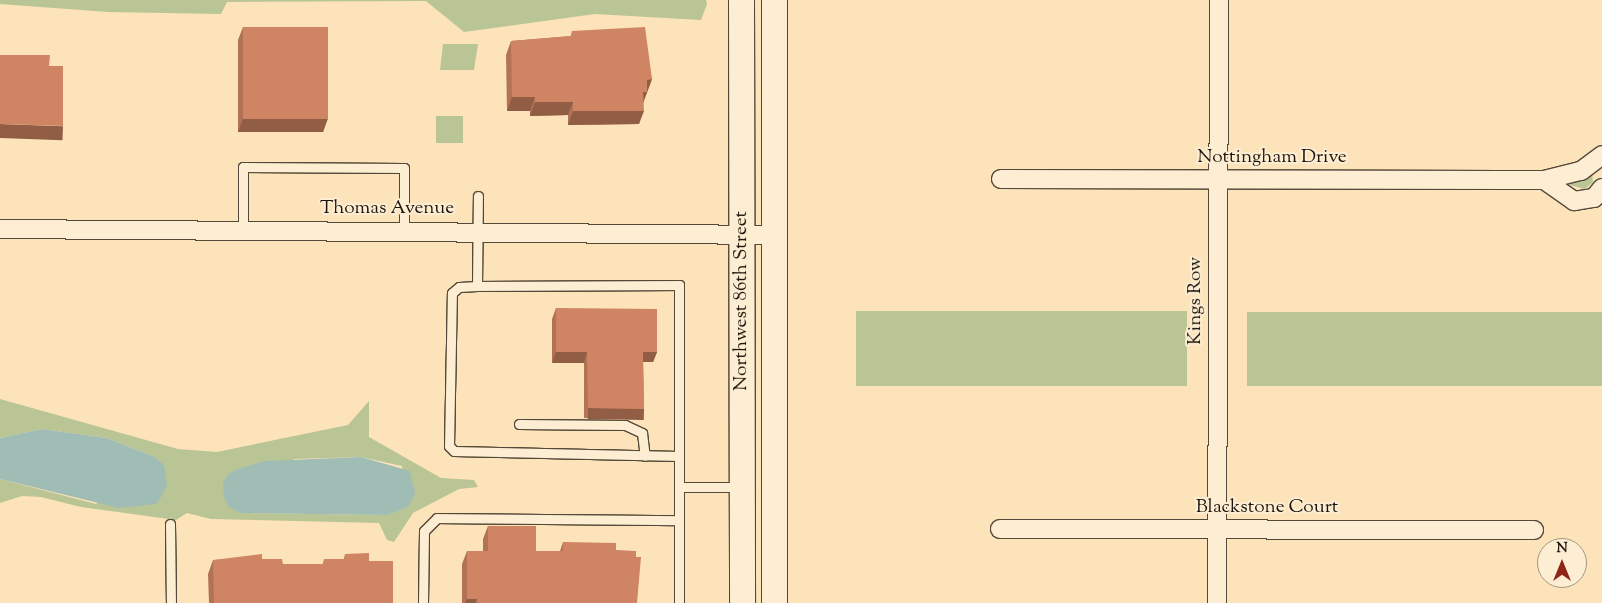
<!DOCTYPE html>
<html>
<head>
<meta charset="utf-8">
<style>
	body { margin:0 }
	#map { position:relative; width:1602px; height:603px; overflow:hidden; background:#fce3ba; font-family:"Sorts Mill Goudy",serif }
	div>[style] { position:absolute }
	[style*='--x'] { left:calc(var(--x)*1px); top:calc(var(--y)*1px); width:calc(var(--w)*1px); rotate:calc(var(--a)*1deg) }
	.green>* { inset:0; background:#b9c595; transform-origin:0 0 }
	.water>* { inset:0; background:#a0bdb5 }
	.roads { filter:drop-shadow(1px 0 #544838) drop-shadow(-1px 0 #544838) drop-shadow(0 1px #544838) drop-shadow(0 -1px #544838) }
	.lane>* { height:9px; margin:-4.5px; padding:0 4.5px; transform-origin:4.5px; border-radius:4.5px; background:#fdedd2 }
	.street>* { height:18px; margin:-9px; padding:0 9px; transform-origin:9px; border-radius:9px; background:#fdedd2 }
	.secondary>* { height:25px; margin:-12.5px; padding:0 12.5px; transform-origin:12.5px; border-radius:12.5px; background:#fdedd2 }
	.wall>* { inset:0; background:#b27255 }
	.shaded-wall>* { inset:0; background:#915d45; transform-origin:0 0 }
	.building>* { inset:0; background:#cf8563; transform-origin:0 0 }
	span { translate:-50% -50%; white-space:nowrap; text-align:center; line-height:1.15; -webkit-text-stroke:4px #fdedd2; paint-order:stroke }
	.street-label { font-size:19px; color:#1c150c }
	.north { position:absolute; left:1537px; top:538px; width:50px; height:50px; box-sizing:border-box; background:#fdedd2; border:1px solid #a39783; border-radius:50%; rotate:0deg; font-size:14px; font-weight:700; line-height:20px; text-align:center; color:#1c150c }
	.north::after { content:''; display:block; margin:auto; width:18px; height:22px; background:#8f2418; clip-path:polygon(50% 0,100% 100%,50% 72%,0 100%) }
</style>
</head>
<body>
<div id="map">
	<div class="green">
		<i style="clip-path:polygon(0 0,706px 0,707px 4px,701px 20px,595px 14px,464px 32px,426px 1px,227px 2px,221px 14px,108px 12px,0 4px)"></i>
		<i style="clip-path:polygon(443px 44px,478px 44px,474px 70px,440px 70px)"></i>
		<i style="left:436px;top:116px;width:27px;height:27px"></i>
		<i style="clip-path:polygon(1592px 172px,1593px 182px,1585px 189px,1566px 184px)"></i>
		<i style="left:856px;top:311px;width:331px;height:75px"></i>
		<i style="left:1247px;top:312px;width:355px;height:74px"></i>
		<i style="clip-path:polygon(evenodd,0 399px,178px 449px,217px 452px,348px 425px,369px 401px,369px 437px,441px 478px,474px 480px,478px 487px,459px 489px,413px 513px,394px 542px,387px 540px,379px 523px,211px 519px,187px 513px,176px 520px,81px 507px,41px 497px,22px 496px,0 503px,0 479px,96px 504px,153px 456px,107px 438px,42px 429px,0 438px,0 399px,361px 457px,402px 466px,408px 506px,388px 515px,241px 513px,294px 459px,361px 457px)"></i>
	</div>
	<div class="water">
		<i style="clip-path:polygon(42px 429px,107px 438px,153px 456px,164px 465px,167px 485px,161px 497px,156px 504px,119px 508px,0 479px,0 438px)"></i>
		<i style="clip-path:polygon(361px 457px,410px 471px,415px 494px,408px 507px,388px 515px,241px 513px,229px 507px,224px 497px,223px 484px,228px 474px,241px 468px,265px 461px)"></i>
	</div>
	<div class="roads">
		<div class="lane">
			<i style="--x:243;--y:229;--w:62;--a:-90"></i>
			<i style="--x:243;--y:167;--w:161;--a:0.4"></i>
			<i style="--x:404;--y:168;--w:62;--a:90"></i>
			<i style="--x:477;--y:286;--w:90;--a:-89.4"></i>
			<i style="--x:519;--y:424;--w:106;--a:0.5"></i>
			<i style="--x:625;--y:425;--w:19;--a:25"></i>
			<i style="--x:642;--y:433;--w:23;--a:83"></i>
			<i style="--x:679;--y:456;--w:225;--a:-178.7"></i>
			<i style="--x:454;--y:451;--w:7;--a:-135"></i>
			<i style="--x:449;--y:446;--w:153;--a:-88.9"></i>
			<i style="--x:452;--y:293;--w:9;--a:-41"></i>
			<i style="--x:459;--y:287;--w:18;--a:-3"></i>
			<i style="--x:477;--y:286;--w:202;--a:-0.3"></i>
			<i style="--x:679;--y:285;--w:318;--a:90"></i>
			<i style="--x:679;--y:487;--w:62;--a:0"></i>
			<i style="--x:170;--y:524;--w:79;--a:89.3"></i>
			<i style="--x:423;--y:603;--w:72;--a:-89.2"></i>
			<i style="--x:424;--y:531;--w:18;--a:-45"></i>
			<i style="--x:437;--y:518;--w:242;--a:0.5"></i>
		</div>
		<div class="street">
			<i style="--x:1001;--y:179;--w:543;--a:0.11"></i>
			<i style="--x:1544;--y:180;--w:38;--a:-14"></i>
			<i style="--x:1581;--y:171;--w:26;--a:-37"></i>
			<i style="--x:1544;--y:180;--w:37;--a:35"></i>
			<i style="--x:1574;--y:201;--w:20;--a:-9"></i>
			<i style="--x:1594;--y:198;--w:13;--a:-51"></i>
			<i style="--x:0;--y:229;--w:774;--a:0.44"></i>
			<i style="--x:1000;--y:529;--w:534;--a:0.11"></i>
			<i style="--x:1217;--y:603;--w:603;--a:-89.81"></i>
		</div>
		<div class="secondary">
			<i style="--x:741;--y:0;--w:603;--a:89.9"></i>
			<i style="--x:774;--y:0;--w:603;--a:90"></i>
		</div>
	</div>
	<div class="wall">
		<i style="clip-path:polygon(243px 27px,328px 118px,323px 132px,238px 132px,238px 40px)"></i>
		<i style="clip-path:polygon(572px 31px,652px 79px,643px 103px,639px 124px,568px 125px,568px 115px,530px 116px,530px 111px,507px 111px,506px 55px,511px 41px,571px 36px)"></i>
		<i style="clip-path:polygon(556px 308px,657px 352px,653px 362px,643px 362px,644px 409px,640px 419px,584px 418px,584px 363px,552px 363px,552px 319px)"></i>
		<i style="clip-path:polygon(488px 526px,536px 551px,560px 551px,563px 542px,616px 550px,637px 603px,462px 603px,462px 564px,467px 551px,483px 551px,483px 539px)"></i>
		<i style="clip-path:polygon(345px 554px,369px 561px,393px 603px,209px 603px,208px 574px,213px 560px,262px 559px,283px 564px,323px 564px,324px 559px,344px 559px)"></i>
	</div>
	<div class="shaded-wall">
		<i style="clip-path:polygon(652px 79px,642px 106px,638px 106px,647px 80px)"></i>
		<i style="clip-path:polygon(512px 97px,535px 97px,530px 111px,507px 111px)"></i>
		<i style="clip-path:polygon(535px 102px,573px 102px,568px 115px,530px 116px)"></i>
		<i style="clip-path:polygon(573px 111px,644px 111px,639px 124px,568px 125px)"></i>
		<i style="clip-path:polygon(328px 118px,323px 132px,238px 132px,243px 119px)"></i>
		<i style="left:0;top:124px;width:63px;height:14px;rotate:2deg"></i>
		<i style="clip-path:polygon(556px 352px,587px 352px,584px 363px,552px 363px)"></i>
		<i style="clip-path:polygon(643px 352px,657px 352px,653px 362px,640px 362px)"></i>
		<i style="left:588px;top:408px;width:56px;height:11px;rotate:1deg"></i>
		<i style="clip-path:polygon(467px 599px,477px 599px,475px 603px,465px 603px)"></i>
	</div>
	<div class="building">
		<i style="left:243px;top:27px;width:85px;height:92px"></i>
		<i style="clip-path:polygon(645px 27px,652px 79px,647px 80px,647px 92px,643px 92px,644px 111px,573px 111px,573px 102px,535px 102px,535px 97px,512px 97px,511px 41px,572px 36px,572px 31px)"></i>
		<i style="clip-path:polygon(0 55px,50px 55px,49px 66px,63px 66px,63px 126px,0 124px)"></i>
		<i style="clip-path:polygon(556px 308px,657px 309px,657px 352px,643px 352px,644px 409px,588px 408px,587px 352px,556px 352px)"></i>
		<i style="clip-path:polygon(488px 526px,536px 526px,536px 551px,563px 551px,563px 542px,616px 543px,616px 550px,636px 551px,636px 557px,641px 557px,637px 603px,477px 603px,477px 599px,467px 599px,467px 551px,488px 551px)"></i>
		<i style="clip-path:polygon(369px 553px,369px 561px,393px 561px,393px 603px,214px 603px,213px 560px,262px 554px,262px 559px,282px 559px,283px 564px,324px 564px,324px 559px,345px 559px,345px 554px)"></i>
	</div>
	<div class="street-label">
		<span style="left:1272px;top:158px">Nottingham Drive</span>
		<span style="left:387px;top:209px">Thomas Avenue</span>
		<span style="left:742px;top:301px;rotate:-90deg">Northwest 86th Street</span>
		<span style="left:1196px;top:301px;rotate:-90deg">Kings Row</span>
		<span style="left:1267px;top:508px">Blackstone Court</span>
	</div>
	<div class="north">N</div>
</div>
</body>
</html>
